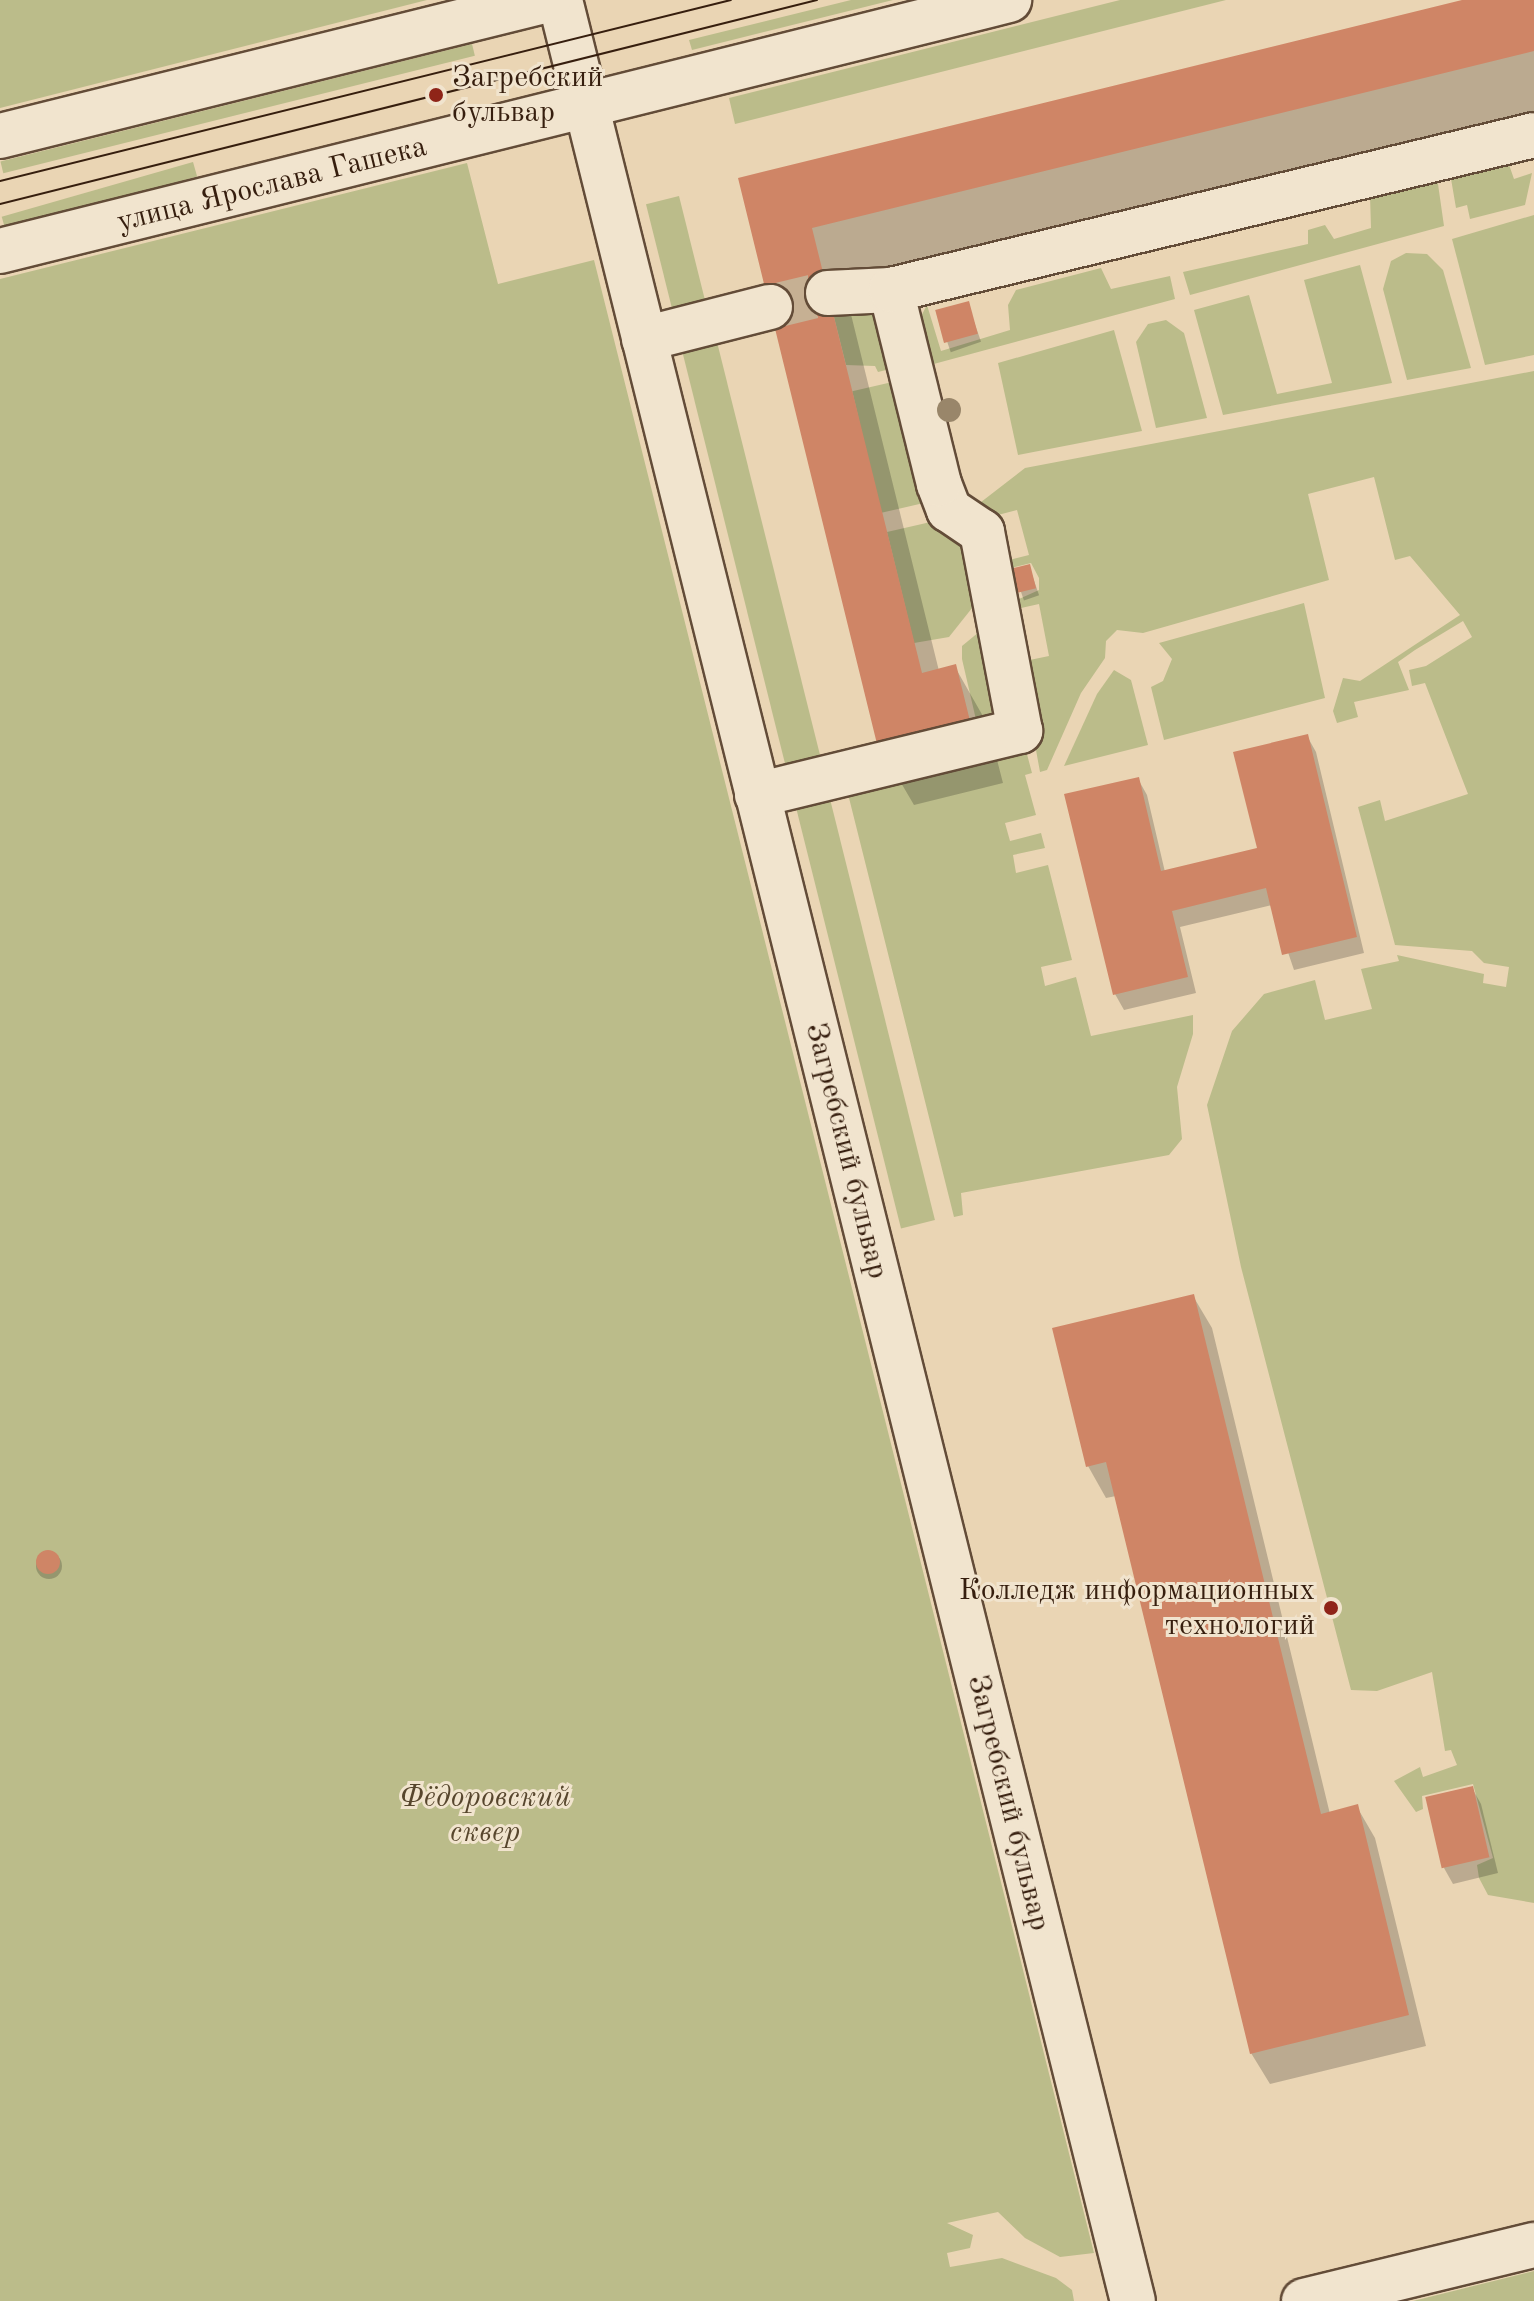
<!DOCTYPE html>
<html>
<head>
<meta charset="utf-8">
<style>
	body { margin:0 }
	#map { position:relative; width:1534px; height:2301px; overflow:hidden; background:#ead5b4; font-family:"Old Standard TT",serif }
	div>[style] { position:absolute }
	[style*='--x'] { left:calc(var(--x)*1px); top:calc(var(--y)*1px); width:calc(var(--w)*1px); rotate:calc(var(--a)*1deg) }
	.green>* { inset:0; background:#bbbc8a; transform-origin:0 0 }
	.shadow>* { inset:0; background:#0003; transform-origin:0 0 }
	.round { border-radius:50% }
	.building>* { inset:0; background:#cf8566; transform-origin:0 0 }
	.minor-tunnel>* { height:44px; margin-top:-22px; transform-origin:0; background:repeating-linear-gradient(90deg,#c6b093 0 44px,transparent 0 66px) }
	.roads { filter:drop-shadow(2px 0 #634c38) drop-shadow(-2px 0 #634c38) drop-shadow(0 2px #634c38) drop-shadow(0 -2px #634c38) }
	.minor>* { height:44px; margin:-22px; padding:0 22px; transform-origin:22px; border-radius:22px; background:#f1e4ce }
	.tram>* { height:2px; margin:-1px; padding:0 1px; transform-origin:1px; border-radius:1px; background:#361e0e }
	.trees>* { width:24px; height:24px; margin:-12px; border-radius:50%; background:#99866a }
	.dots>* { width:22px; height:22px; translate:-50% -50%; box-sizing:border-box; border:4px solid #f1e4ce; border-radius:50% }
	span { translate:-50% -50%; white-space:nowrap; text-align:center; line-height:1.15; -webkit-text-stroke:6px #f1e4ce; paint-order:stroke }
	.poi-label { font-size:30px; color:#361e0e }
	.left { translate:0 -50%; text-align:left }
	.right { translate:-100% -50%; text-align:right }
	.street-label { font-size:30px; color:#361e0e }
	.park-label { font-size:30px; color:#57462d; font-style:italic }
</style>
</head>
<body>
<div id="map">
	<div class="green">
		<i style="clip-path:polygon(0 0,427px 0,0 108px)"></i>
		<i style="clip-path:polygon(851px 0,893px 0,692px 50px,689px 40px)"></i>
		<i style="clip-path:polygon(1120px 0,1226px 0,735px 124px,729px 98px)"></i>
		<i style="left:472px;top:44px;width:12px;height:486px;rotate:76deg"></i>
		<i style="clip-path:polygon(1507px 159px,1514px 179px,1532px 173px,1525px 205px,1470px 219px,1467px 205px,1456px 208px,1450px 173px)"></i>
		<i style="left:193px;top:162px;width:15px;height:199px;rotate:74deg"></i>
		<i style="clip-path:polygon(467px 163px,498px 284px,594px 260px,1094px 2253px,1060px 2257px,1025px 2238px,998px 2212px,947px 2223px,973px 2235px,970px 2248px,947px 2253px,950px 2267px,1002px 2258px,1056px 2278px,1072px 2290px,1074px 2301px,0 2301px,0 279px)"></i>
		<i style="clip-path:polygon(1437px 177px,1444px 226px,1190px 295px,1183px 272px,1308px 244px,1308px 230px,1325px 225px,1334px 239px,1371px 228px,1370px 195px)"></i>
		<i style="left:679px;top:196px;width:114px;height:34px;rotate:76deg"></i>
		<i style="clip-path:polygon(1534px 215px,1534px 355px,1485px 365px,1452px 239px)"></i>
		<i style="clip-path:polygon(1406px 253px,1427px 254px,1443px 270px,1471px 368px,1407px 380px,1383px 289px,1391px 261px)"></i>
		<i style="clip-path:polygon(1360px 265px,1392px 383px,1223px 415px,1194px 310px,1249px 295px,1277px 394px,1332px 383px,1304px 280px)"></i>
		<i style="clip-path:polygon(1101px 268px,1111px 289px,1170px 276px,1175px 299px,930px 365px,919px 320px,927px 305px,941px 351px,1010px 330px,1008px 305px,1016px 290px)"></i>
		<i style="clip-path:polygon(831px 305px,861px 305px,876px 315px,898px 367px,878px 372px,875px 366px,846px 365px)"></i>
		<i style="clip-path:polygon(1166px 320px,1184px 333px,1207px 418px,1156px 428px,1136px 342px,1148px 324px)"></i>
		<i style="clip-path:polygon(1114px 330px,1142px 431px,1018px 455px,998px 363px)"></i>
		<i style="left:717px;top:342px;width:434px;height:36px;rotate:76deg"></i>
		<i style="clip-path:polygon(1534px 371px,1534px 1903px,1488px 1895px,1479px 1878px,1477px 1865px,1493px 1858px,1473px 1784px,1422px 1796px,1423px 1809px,1416px 1812px,1394px 1781px,1420px 1767px,1423px 1777px,1457px 1765px,1451px 1750px,1445px 1751px,1432px 1672px,1377px 1691px,1351px 1690px,1241px 1267px,1207px 1105px,1232px 1031px,1264px 994px,1315px 980px,1325px 1020px,1372px 1009px,1361px 969px,1399px 961px,1397px 955px,1484px 974px,1483px 983px,1506px 987px,1509px 967px,1484px 963px,1472px 951px,1395px 945px,1358px 807px,1380px 800px,1385px 821px,1468px 794px,1425px 683px,1412px 686px,1409px 670px,1426px 666px,1472px 637px,1463px 621px,1415px 650px,1398px 662px,1409px 690px,1354px 702px,1358px 717px,1337px 723px,1333px 711px,1343px 678px,1360px 681px,1460px 615px,1410px 556px,1395px 560px,1374px 477px,1308px 494px,1329px 580px,1143px 633px,1117px 630px,1106px 641px,1105px 658px,1081px 693px,1047px 770px,1040px 772px,1020px 662px,1049px 656px,1039px 604px,1021px 608px,1019px 599px,1039px 590px,1039px 578px,1031px 563px,1011px 568px,1009px 560px,1029px 555px,1017px 510px,994px 516px,972px 509px,1025px 468px)"></i>
		<i style="left:901px;top:380px;width:125px;height:50px;rotate:77deg"></i>
		<i style="clip-path:polygon(935px 521px,967px 541px,980px 598px,949px 637px,914px 643px,887px 532px)"></i>
		<i style="clip-path:polygon(1304px 603px,1325px 698px,1164px 740px,1151px 687px,1163px 681px,1172px 659px,1159px 643px)"></i>
		<i style="clip-path:polygon(979px 632px,1002px 713px,977px 724px,962px 659px,962px 646px)"></i>
		<i style="clip-path:polygon(1114px 670px,1131px 680px,1148px 745px,1064px 766px,1097px 694px)"></i>
		<i style="clip-path:polygon(1024px 743px,1032px 773px,1025px 775px,1036px 815px,1005px 823px,1010px 841px,1041px 833px,1045px 848px,1013px 855px,1016px 873px,1048px 865px,1072px 960px,1041px 967px,1045px 986px,1076px 977px,1091px 1036px,1193px 1015px,1193px 1034px,1177px 1087px,1182px 1139px,1169px 1155px,961px 1193px,963px 1215px,954px 1217px,846px 786px)"></i>
		<i style="left:829px;top:795px;width:438px;height:35px;rotate:76deg"></i>
		<i style="clip-path:polygon(1534px 2271px,1534px 2301px,1413px 2301px)"></i>
	</div>
	<div class="shadow">
		<i style="clip-path:polygon(1470px 0,1534px 0,1534px 116px,844px 286px,939px 671px,955px 667px,988px 725px,1003px 783px,914px 805px,880px 747px,740px 179px)"></i>
		<i style="left:968px;top:304px;width:40px;height:32px;rotate:71deg"></i>
		<i style="left:1029px;top:566px;width:31px;height:16px;rotate:71deg"></i>
		<i style="clip-path:polygon(1307px 736px,1316px 752px,1364px 953px,1294px 970px,1272px 905px,1180px 927px,1196px 993px,1124px 1010px,1115px 994px,1138px 779px,1147px 795px,1165px 872px,1259px 849px)"></i>
		<i style="clip-path:polygon(1193px 1296px,1212px 1328px,1330px 1814px,1357px 1807px,1375px 1838px,1426px 2046px,1270px 2084px,1251px 2053px,1116px 1496px,1106px 1498px,1088px 1466px)"></i>
		<i class="round" style="left:36px;top:1553px;width:26px;height:26px"></i>
		<i style="clip-path:polygon(1472px 1788px,1481px 1804px,1498px 1873px,1453px 1884px,1444px 1868px)"></i>
	</div>
	<div class="building">
		<i style="clip-path:polygon(1462px 0,1534px 0,1534px 51px,812px 228px,922px 673px,956px 664px,971px 725px,878px 748px,738px 178px)"></i>
		<i style="left:969px;top:301px;width:34px;height:35px;rotate:75deg"></i>
		<i style="left:1030px;top:564px;width:25px;height:19px;rotate:76deg"></i>
		<i style="clip-path:polygon(1308px 734px,1357px 937px,1282px 955px,1266px 888px,1172px 911px,1188px 977px,1113px 995px,1064px 794px,1139px 777px,1161px 871px,1257px 848px,1233px 752px)"></i>
		<i style="clip-path:polygon(1194px 1294px,1321px 1814px,1358px 1804px,1409px 2015px,1250px 2054px,1106px 1462px,1086px 1467px,1052px 1328px)"></i>
		<i class="round" style="left:36px;top:1550px;width:24px;height:24px"></i>
		<i style="left:1473px;top:1786px;width:73px;height:49px;rotate:77deg"></i>
	</div>
	<div class="minor-tunnel">
		<i style="--x:770;--y:307;--w:60;--a:-13.6"></i>
	</div>
	<div class="roads">
		<div class="minor">
			<i style="--x:560;--y:0;--w:2371;--a:76.02"></i>
			<i style="--x:0;--y:136;--w:565;--a:-13.94"></i>
			<i style="--x:0;--y:251;--w:1040;--a:-13.97"></i>
			<i style="--x:828;--y:293;--w:63;--a:-2.7"></i>
			<i style="--x:644;--y:339;--w:130;--a:-14.3"></i>
			<i style="--x:757;--y:795;--w:271;--a:-13.7"></i>
			<i style="--x:1020;--y:731;--w:203;--a:-100.8"></i>
			<i style="--x:982;--y:532;--w:40;--a:-146"></i>
			<i style="--x:949;--y:510;--w:28;--a:-111"></i>
			<i style="--x:939;--y:484;--w:200;--a:-103.9"></i>
			<i style="--x:891;--y:290;--w:661;--a:-13.55"></i>
			<i style="--x:1304;--y:2301;--w:237;--a:-13.7"></i>
		</div>
	</div>
	<div class="tram">
		<i style="--x:0;--y:181;--w:753;--a:-13.91"></i>
		<i style="--x:0;--y:204;--w:842;--a:-14.02"></i>
	</div>
	<div class="trees">
		<i style="left:949px;top:410px"></i>
	</div>
	<div class="dots">
		<i style="left:436px;top:95px;background:#8f2418"></i>
		<i style="left:1331px;top:1608px;background:#8f2418"></i>
	</div>
	<div class="poi-label">
		<span class="left" style="left:452px;top:95px">Загребский<br>бульвар</span>
		<span class="right" style="left:1315px;top:1608px">Колледж информационных<br>технологий</span>
	</div>
	<div class="street-label">
		<span style="left:272px;top:185px;rotate:-14deg">улица Ярослава Гашека</span>
		<span style="left:846px;top:1151px;rotate:76deg">Загребский бульвар</span>
		<span style="left:1008px;top:1803px;rotate:76deg">Загребский бульвар</span>
	</div>
	<div class="park-label">
		<span style="left:485px;top:1815px">Фёдоровский<br>сквер</span>
	</div>
</div>
</body>
</html>
